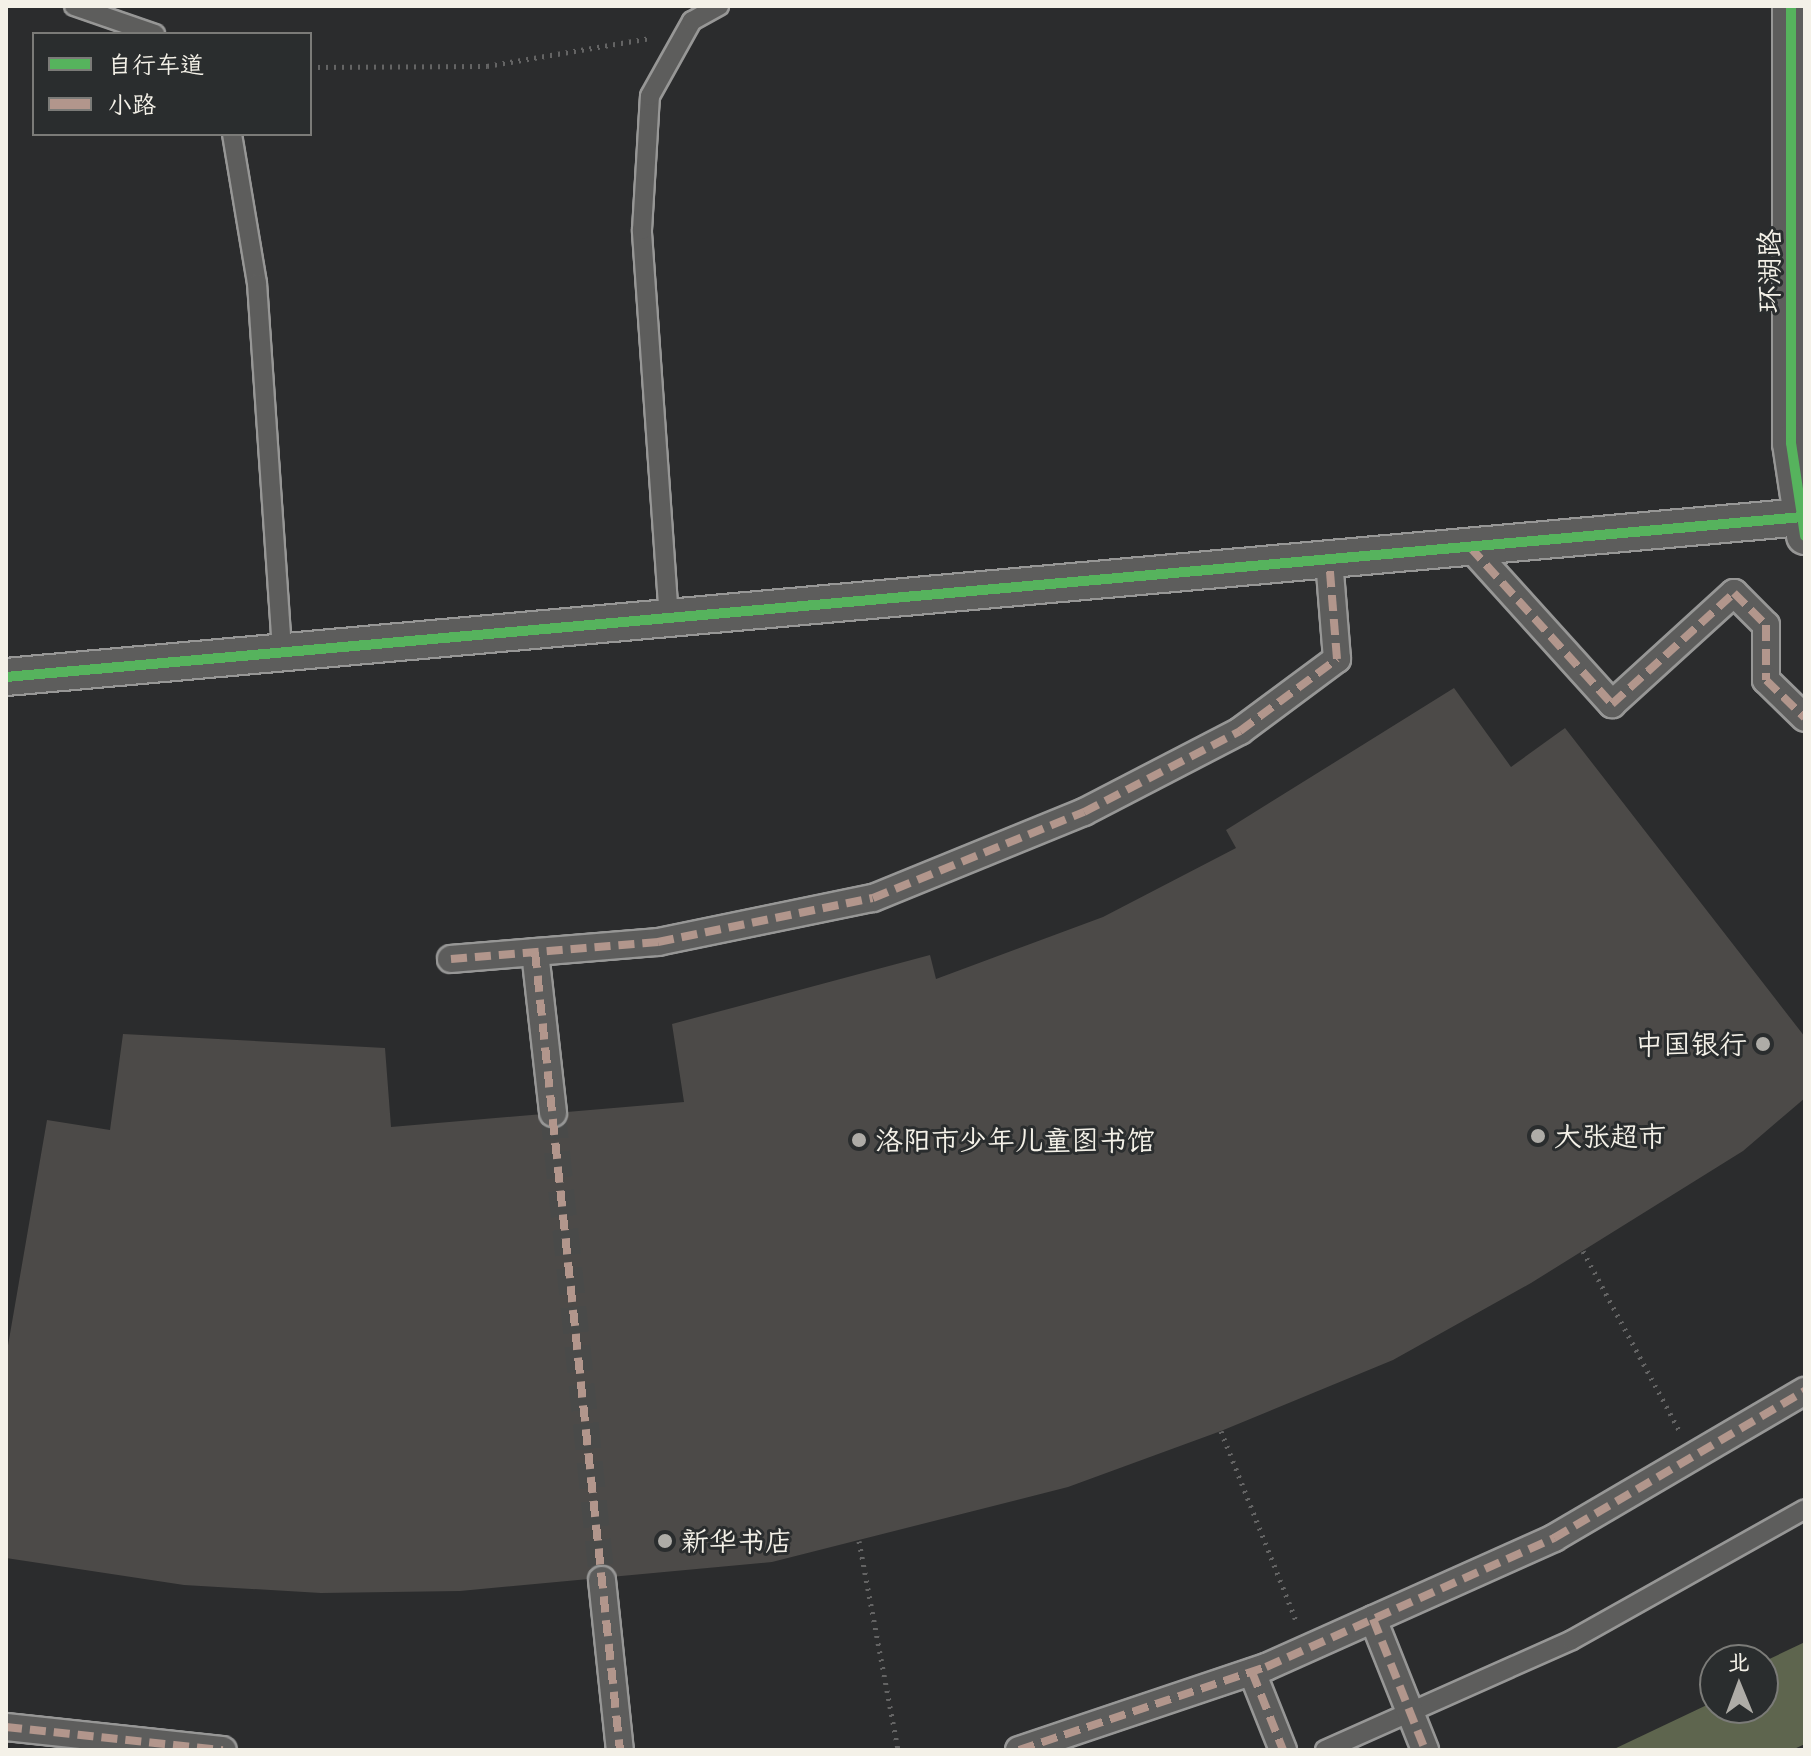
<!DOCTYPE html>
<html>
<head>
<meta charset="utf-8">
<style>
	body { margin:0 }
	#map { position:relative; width:1811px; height:1756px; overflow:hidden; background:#2b2c2d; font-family:Delius,"LXGW WenKai TC",sans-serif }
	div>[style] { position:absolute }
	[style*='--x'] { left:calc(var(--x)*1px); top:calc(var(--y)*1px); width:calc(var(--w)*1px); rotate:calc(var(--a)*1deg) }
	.green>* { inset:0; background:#5e654e }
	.building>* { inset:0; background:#4c4a48 }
	.pedestrian-tunnel>* { height:26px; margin-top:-13px; transform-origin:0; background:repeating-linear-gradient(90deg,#494a49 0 26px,transparent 0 39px) }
	.path>* { height:5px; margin-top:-2.5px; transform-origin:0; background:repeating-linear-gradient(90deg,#646464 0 2px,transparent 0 8px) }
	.roads { filter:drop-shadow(2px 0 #979796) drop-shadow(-2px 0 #979796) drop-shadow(0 2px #979796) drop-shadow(0 -2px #979796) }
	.service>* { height:18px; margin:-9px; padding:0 9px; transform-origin:9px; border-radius:9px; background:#5d5d5c }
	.pedestrian>* { height:26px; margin:-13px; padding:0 13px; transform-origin:13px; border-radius:13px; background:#5d5d5c }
	.minor>* { height:36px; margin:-18px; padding:0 18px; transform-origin:18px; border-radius:18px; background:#5d5d5c }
	.quiet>* { height:8px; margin-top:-4px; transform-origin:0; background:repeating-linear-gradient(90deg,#b2968c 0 16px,transparent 0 24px) }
	.cycleway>* { height:10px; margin:-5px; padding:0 5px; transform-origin:5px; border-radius:5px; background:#56b35d }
	.dots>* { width:22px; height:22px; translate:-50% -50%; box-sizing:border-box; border:4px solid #2a2d2e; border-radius:50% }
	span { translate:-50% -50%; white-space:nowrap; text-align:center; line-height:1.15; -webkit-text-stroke:6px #2a2d2e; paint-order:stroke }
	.street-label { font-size:28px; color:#f4f1e8 }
	.poi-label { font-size:28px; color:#f4f1e8 }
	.right { translate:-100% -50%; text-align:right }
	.left { translate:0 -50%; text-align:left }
	.frame { position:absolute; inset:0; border:8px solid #f4f1e8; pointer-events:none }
	.legend { position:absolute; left:32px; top:32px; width:280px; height:104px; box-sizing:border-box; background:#2a2d2e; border:2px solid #7b7b78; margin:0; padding:10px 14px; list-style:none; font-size:24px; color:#f4f1e8 }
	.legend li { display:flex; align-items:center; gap:16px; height:40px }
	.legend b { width:40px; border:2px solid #7b7b78 }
	.north { position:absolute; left:1699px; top:1644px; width:80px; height:80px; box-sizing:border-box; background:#2a2d2e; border:2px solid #7b7b78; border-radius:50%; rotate:359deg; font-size:22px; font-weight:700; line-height:32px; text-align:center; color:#f4f1e8 }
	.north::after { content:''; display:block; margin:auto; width:28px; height:36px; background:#aeaca7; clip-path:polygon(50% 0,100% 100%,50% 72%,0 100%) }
</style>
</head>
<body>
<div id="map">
	<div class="green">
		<i style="clip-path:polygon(1805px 1642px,1805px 1744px,1792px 1750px,1612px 1750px,1709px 1704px,1703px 1690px,1715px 1685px,1715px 1708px,1763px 1708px,1763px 1662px)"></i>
	</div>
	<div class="building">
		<i style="clip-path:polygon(1454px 688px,1511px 767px,1565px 728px,1805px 1037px,1805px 1098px,1743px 1151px,1531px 1283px,1393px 1360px,1221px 1431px,1068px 1487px,772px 1562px,460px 1591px,321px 1593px,184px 1585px,6px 1558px,6px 1357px,47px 1120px,110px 1130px,123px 1034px,385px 1048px,391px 1127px,684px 1102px,672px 1024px,930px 955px,936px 979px,1103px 917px,1236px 848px,1226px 830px)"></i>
	</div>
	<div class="pedestrian-tunnel">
		<i style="--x:553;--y:1113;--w:470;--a:84"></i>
	</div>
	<div class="path">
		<i style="--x:310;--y:67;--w:177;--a:-0.3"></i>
		<i style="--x:487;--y:66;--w:166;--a:-9.7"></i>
		<i style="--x:1583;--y:1251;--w:203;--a:61.8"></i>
		<i style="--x:1221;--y:1431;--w:203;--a:68.4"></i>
		<i style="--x:859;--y:1541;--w:213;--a:79.4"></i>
	</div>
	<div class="roads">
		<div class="service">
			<i style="--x:74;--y:6;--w:86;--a:19.1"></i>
			<i style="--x:232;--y:134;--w:151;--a:80.5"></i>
			<i style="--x:257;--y:283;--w:368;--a:86.1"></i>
			<i style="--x:669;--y:619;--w:390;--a:-94"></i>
			<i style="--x:642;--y:230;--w:134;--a:-86.6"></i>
			<i style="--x:650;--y:96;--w:86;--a:-60.8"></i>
			<i style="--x:692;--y:21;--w:31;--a:-29"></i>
			<i style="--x:1325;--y:1750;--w:270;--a:-24"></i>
			<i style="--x:1572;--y:1640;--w:267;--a:-29.3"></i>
		</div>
		<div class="pedestrian">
			<i style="--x:1470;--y:547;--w:212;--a:47.9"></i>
			<i style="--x:1612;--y:704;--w:165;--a:-42.3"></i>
			<i style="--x:1734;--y:593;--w:45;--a:45"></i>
			<i style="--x:1766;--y:625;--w:55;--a:90"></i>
			<i style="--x:1766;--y:680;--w:54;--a:44.3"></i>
			<i style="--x:535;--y:952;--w:162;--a:83.6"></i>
			<i style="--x:451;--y:959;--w:208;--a:-4.7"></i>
			<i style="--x:658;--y:942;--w:219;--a:-11.6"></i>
			<i style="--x:873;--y:898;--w:228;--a:-22.2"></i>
			<i style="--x:1084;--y:812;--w:176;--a:-27.4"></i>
			<i style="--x:1240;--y:731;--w:121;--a:-36.6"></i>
			<i style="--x:1337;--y:659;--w:100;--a:-94.6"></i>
			<i style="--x:602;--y:1580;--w:171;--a:84"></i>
			<i style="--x:1373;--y:1619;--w:141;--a:68.3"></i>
			<i style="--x:1252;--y:1672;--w:84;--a:68.3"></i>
			<i style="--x:6;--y:1727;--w:218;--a:6.1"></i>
			<i style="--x:1019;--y:1750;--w:261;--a:-18.6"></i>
			<i style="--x:1266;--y:1667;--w:316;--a:-24.1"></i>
			<i style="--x:1554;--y:1538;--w:291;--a:-30.4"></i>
		</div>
		<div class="minor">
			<i style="--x:1791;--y:6;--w:437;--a:90"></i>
			<i style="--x:1791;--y:443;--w:94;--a:81.4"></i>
			<i style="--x:6;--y:677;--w:1802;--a:-5.09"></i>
		</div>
	</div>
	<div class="quiet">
		<i style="--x:1470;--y:547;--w:212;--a:47.9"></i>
		<i style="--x:1612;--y:704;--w:165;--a:-42.3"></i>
		<i style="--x:1734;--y:593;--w:45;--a:45"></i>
		<i style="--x:1766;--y:625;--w:55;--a:90"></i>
		<i style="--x:1766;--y:680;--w:54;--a:44.3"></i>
		<i style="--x:535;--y:952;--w:803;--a:83.92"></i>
		<i style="--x:451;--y:959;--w:208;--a:-4.7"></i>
		<i style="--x:658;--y:942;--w:219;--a:-11.6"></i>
		<i style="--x:873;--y:898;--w:228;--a:-22.2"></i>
		<i style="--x:1084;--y:812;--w:176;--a:-27.4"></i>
		<i style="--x:1240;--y:731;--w:121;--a:-36.6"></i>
		<i style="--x:1337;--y:659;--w:100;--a:-94.6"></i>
		<i style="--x:1373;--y:1619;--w:141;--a:68.3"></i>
		<i style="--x:1252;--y:1672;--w:84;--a:68.3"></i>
		<i style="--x:6;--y:1727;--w:218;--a:6.1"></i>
		<i style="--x:1019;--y:1750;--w:261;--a:-18.6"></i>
		<i style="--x:1266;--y:1667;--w:316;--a:-24.1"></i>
		<i style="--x:1554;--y:1538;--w:291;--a:-30.4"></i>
	</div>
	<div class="cycleway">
		<i style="--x:1791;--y:6;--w:437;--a:90"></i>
		<i style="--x:1791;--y:443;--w:94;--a:81.4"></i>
		<i style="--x:6;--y:677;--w:1802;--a:-5.09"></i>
	</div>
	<div class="dots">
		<i style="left:1763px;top:1044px;background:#aeaca7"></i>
		<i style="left:1538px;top:1136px;background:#aeaca7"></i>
		<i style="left:859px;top:1140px;background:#aeaca7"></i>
		<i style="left:665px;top:1541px;background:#aeaca7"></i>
	</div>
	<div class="street-label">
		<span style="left:1769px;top:271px;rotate:-90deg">环湖路</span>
	</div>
	<div class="poi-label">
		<span class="right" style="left:1747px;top:1044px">中国银行</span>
		<span class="left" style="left:1554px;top:1136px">大张超市</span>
		<span class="left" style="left:875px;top:1140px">洛阳市少年儿童图书馆</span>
		<span class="left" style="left:681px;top:1541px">新华书店</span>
	</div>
	<div class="frame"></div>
	<ul class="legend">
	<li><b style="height:10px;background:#56b35d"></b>自行车道</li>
	<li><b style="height:10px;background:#b2968c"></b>小路</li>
	</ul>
	<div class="north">北</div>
</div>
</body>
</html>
